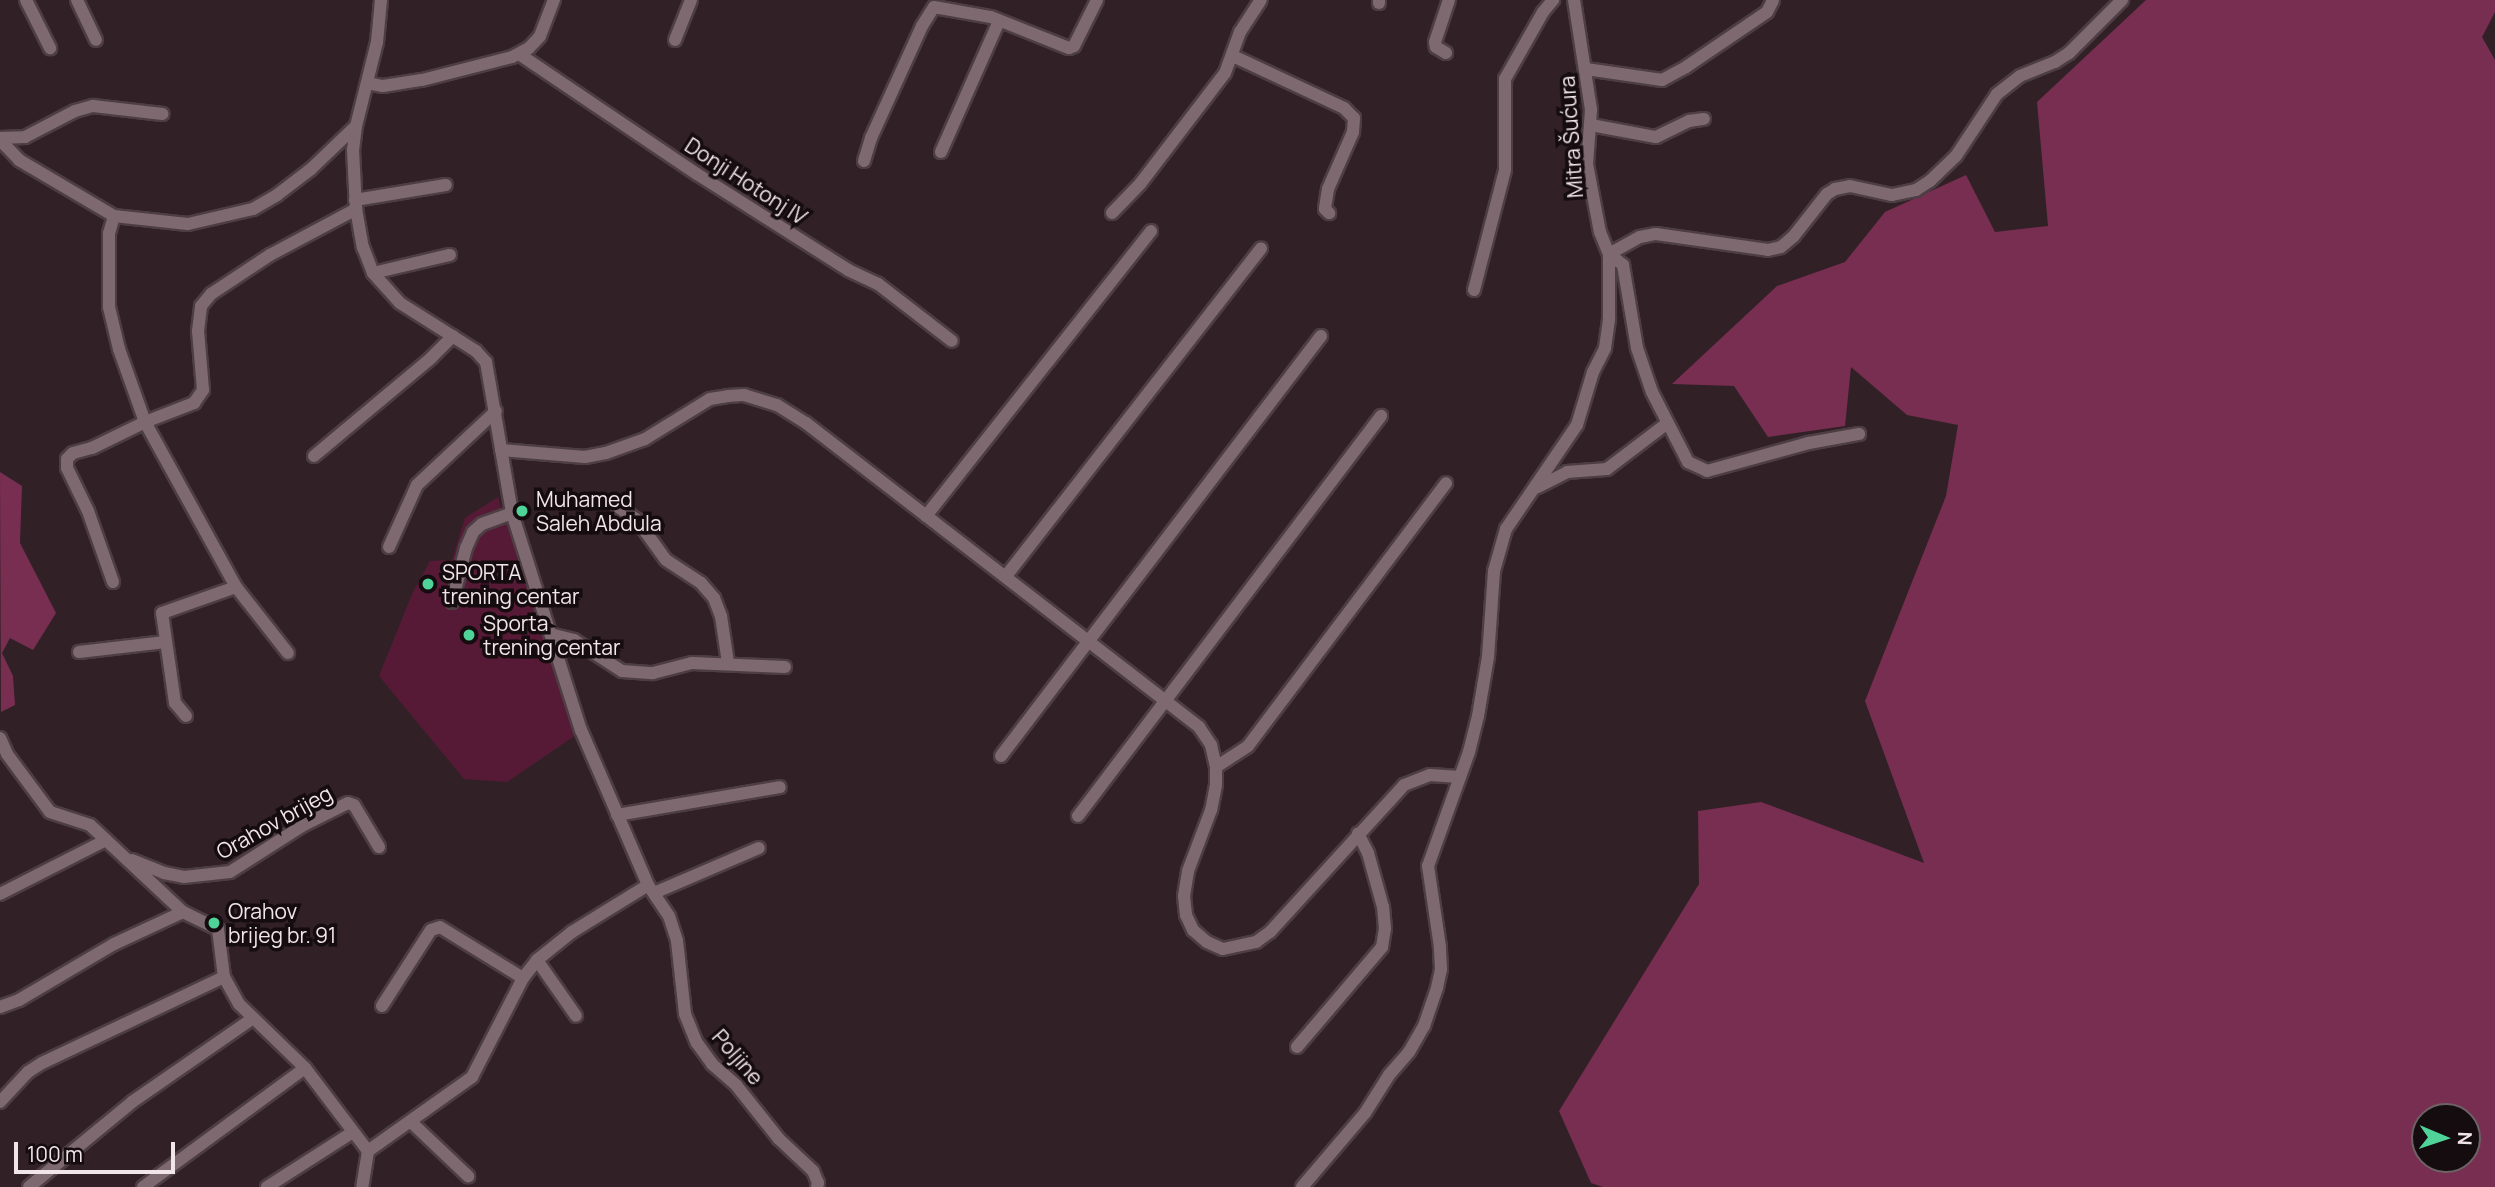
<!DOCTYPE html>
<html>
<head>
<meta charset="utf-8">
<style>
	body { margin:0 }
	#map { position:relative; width:2495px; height:1187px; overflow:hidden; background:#322027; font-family:Manrope,sans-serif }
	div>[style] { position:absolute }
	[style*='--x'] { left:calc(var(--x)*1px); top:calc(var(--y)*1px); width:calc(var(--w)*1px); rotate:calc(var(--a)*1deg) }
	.green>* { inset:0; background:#561a36 }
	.forest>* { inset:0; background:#782e50 }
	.roads { filter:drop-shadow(2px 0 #4d3e44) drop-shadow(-2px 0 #4d3e44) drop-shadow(0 2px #4d3e44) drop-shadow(0 -2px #4d3e44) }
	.street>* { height:12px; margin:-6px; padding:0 6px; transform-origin:6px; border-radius:6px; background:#7f6971 }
	.dots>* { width:19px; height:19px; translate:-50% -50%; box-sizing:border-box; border:4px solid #140c0f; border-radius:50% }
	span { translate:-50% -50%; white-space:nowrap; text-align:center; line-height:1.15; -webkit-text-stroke:7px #140c0f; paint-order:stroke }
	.street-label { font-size:21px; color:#f2e5e9 }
	.poi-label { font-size:21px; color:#f2e5e9 }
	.left { translate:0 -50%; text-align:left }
	.north { position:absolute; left:2411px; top:1103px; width:70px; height:70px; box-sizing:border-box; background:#140c0f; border:2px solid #6d6366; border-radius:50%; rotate:92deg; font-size:19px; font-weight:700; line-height:28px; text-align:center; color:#f2e5e9 }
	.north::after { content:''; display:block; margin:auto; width:24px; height:32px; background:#50d398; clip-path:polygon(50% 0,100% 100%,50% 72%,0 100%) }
	.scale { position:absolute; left:14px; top:1142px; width:161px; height:32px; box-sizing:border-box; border:4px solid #f2e5e9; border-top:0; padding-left:9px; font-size:21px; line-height:24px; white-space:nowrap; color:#f2e5e9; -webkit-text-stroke:5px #140c0f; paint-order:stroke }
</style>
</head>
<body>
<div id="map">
	<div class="green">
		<i style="clip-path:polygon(498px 497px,576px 735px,507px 782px,464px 779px,379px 676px,412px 594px,430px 561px,452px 560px,465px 518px)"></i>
	</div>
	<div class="forest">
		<i style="clip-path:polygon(evenodd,2146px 0,2495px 0,2495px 12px,2482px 37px,2495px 60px,2495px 1187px,1603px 1187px,1591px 1183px,1559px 1111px,1699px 884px,1698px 811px,1761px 802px,1924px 863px,1865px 701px,1946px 496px,1958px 425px,1907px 415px,1851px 367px,1845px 426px,1768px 437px,1734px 386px,1672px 384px,1777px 286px,1845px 262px,1885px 212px,1966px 175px,1995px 232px,2048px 226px,2037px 102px,2146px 0,2467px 1117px,2467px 1159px,2425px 1159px,2425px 1117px,2467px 1117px)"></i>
		<i style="clip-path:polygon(0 472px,22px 486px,20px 543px,56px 613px,33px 650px,10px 638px,2px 653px,13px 676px,15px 705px,1px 712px)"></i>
	</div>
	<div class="roads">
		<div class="street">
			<i style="--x:26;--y:0;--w:54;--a:63.4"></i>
			<i style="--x:77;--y:0;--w:44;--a:64.6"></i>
			<i style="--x:381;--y:0;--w:42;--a:95.4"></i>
			<i style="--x:377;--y:42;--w:87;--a:104"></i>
			<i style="--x:356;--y:126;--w:24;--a:97"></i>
			<i style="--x:353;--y:150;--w:59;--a:87.1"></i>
			<i style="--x:356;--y:209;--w:39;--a:80"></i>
			<i style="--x:363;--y:247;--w:28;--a:69"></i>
			<i style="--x:373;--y:273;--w:40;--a:48"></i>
			<i style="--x:400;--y:303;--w:90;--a:32.3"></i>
			<i style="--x:476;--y:351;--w:15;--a:48"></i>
			<i style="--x:486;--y:362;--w:153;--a:80.2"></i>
			<i style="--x:512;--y:513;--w:228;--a:72.4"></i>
			<i style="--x:581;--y:730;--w:169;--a:66.6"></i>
			<i style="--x:648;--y:885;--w:37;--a:56"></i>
			<i style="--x:669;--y:916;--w:26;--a:72"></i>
			<i style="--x:677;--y:941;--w:73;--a:83.7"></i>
			<i style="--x:685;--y:1014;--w:31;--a:68"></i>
			<i style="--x:697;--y:1043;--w:26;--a:54"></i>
			<i style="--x:712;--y:1064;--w:32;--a:41"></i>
			<i style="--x:736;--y:1085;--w:69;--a:51.5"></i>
			<i style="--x:779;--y:1139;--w:47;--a:43.3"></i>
			<i style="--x:813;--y:1171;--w:13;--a:67"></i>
			<i style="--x:818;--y:1183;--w:4;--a:104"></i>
			<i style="--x:1574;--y:0;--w:111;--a:81.2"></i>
			<i style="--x:1591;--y:110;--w:54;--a:94.2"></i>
			<i style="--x:1587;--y:164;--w:69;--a:79.2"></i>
			<i style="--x:1600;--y:232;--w:24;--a:68"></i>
			<i style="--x:1609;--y:254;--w:18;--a:38"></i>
			<i style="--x:1623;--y:265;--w:84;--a:80.4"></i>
			<i style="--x:1637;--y:348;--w:46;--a:71.2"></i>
			<i style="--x:1652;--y:392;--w:79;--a:62.8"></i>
			<i style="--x:1688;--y:462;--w:21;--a:25"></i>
			<i style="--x:1707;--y:471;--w:106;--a:-15.4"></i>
			<i style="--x:1809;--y:443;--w:51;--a:-10.2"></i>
			<i style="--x:1379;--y:3;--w:3;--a:-90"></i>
			<i style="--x:675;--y:40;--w:43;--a:-68.2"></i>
			<i style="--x:1446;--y:53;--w:12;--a:-149"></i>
			<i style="--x:1436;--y:47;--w:5;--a:-101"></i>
			<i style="--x:1435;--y:42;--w:44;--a:-71.6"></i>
			<i style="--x:519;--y:54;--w:215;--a:34"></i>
			<i style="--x:697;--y:174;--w:179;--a:32.4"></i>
			<i style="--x:848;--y:270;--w:33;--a:25"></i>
			<i style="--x:878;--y:284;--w:93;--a:37.6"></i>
			<i style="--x:1233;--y:56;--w:123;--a:25.1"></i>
			<i style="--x:1344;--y:108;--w:14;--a:45"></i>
			<i style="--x:1354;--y:118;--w:14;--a:94"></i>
			<i style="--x:1353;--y:132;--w:62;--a:113.7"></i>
			<i style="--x:1328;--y:189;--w:20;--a:99"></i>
			<i style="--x:1325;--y:209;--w:6;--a:45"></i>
			<i style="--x:1586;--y:69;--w:77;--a:8.2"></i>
			<i style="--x:1662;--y:80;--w:27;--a:-28"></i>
			<i style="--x:1686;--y:67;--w:98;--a:-34.2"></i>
			<i style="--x:1767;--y:12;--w:13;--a:-63"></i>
			<i style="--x:367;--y:83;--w:16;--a:11"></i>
			<i style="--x:383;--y:86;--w:39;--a:-9"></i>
			<i style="--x:422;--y:80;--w:93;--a:-14.3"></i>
			<i style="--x:512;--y:57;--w:19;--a:-28"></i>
			<i style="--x:529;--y:48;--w:16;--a:-47"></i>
			<i style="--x:540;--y:36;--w:39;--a:-69"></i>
			<i style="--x:1591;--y:125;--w:66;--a:10.5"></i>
			<i style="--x:1656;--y:137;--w:37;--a:-26"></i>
			<i style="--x:1689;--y:121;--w:15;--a:-8"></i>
			<i style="--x:0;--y:138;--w:25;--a:-2"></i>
			<i style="--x:25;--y:137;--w:56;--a:-27.5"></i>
			<i style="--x:75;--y:111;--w:19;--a:-16"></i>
			<i style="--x:93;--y:106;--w:70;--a:6.5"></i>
			<i style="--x:0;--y:140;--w:28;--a:46"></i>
			<i style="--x:19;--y:160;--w:110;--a:30.5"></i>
			<i style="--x:114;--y:216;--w:74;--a:6.2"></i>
			<i style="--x:188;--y:224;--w:67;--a:-13"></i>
			<i style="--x:253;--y:209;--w:28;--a:-30"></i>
			<i style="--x:277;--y:195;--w:43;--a:-37.4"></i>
			<i style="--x:311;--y:169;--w:62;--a:-43.7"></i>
			<i style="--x:941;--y:152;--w:143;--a:-66.1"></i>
			<i style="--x:864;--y:161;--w:24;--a:-73"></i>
			<i style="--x:871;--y:138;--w:123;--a:-65.5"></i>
			<i style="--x:922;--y:26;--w:22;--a:-58"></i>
			<i style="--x:934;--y:7;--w:58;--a:10"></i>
			<i style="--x:991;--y:17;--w:84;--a:21.7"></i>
			<i style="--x:1069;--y:48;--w:5;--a:-22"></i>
			<i style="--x:1074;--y:46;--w:51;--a:-63.4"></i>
			<i style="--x:355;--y:200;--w:92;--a:-9.4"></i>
			<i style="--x:1112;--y:213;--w:40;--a:-46"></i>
			<i style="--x:1140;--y:184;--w:140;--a:-52.6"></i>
			<i style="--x:1225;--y:73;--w:44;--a:-69.9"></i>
			<i style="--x:1240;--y:32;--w:38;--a:-57"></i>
			<i style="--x:114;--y:216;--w:18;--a:106"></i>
			<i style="--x:109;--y:233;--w:74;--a:90"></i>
			<i style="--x:109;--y:307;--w:43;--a:76.6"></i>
			<i style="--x:119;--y:349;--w:77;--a:70.4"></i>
			<i style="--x:145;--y:422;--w:188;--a:61.1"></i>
			<i style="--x:236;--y:587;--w:84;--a:51.8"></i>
			<i style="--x:1609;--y:254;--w:35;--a:-29"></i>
			<i style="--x:1640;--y:237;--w:16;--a:-11"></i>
			<i style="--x:1656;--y:234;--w:113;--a:8.1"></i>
			<i style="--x:1768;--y:250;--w:13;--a:-13"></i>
			<i style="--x:1781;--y:247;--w:16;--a:-40"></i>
			<i style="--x:1793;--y:237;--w:55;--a:-51.7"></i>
			<i style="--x:1827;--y:194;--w:9;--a:-32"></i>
			<i style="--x:1835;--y:189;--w:15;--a:-11"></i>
			<i style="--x:1850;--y:186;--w:43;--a:12.1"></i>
			<i style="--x:1892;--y:195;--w:25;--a:-12"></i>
			<i style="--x:1916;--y:190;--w:17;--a:-33"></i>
			<i style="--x:1930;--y:181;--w:36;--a:-44"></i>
			<i style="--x:1956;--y:156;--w:74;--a:-56.5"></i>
			<i style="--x:1997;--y:94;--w:29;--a:-38"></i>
			<i style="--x:2020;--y:76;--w:38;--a:-22"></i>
			<i style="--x:2055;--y:62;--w:17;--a:-33"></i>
			<i style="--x:2069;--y:53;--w:75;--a:-45"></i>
			<i style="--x:373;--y:273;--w:79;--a:-13.2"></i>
			<i style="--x:1474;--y:290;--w:124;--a:-75.5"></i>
			<i style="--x:1505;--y:170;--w:91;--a:-90"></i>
			<i style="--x:1505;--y:79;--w:77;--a:-60.4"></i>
			<i style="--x:1543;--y:12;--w:16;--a:-50"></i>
			<i style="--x:501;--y:450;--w:84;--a:4.8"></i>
			<i style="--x:585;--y:457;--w:21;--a:-11"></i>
			<i style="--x:606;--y:453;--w:41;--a:-19.7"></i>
			<i style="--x:645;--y:439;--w:76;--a:-31.6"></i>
			<i style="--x:710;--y:399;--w:18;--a:-9"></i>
			<i style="--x:728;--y:396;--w:16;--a:-4"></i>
			<i style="--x:744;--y:395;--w:34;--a:17"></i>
			<i style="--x:777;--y:405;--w:34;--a:32"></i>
			<i style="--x:806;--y:423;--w:497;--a:37.7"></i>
			<i style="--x:1199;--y:727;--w:22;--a:56"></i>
			<i style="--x:1211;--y:745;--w:23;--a:77"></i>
			<i style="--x:1216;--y:767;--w:18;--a:90"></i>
			<i style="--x:1216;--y:785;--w:25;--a:101"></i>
			<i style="--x:1211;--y:810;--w:65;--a:110.7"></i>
			<i style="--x:1188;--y:871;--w:25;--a:99"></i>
			<i style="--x:1184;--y:896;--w:19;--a:84"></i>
			<i style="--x:1186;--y:915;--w:17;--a:65"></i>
			<i style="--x:1193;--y:930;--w:18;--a:41"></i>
			<i style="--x:1207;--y:942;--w:17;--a:24"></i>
			<i style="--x:1223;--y:949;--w:34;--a:-12"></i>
			<i style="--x:1256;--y:942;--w:17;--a:-36"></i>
			<i style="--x:1270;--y:932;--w:199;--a:-47.6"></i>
			<i style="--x:1404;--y:785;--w:28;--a:-21"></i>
			<i style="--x:1430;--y:775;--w:30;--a:4"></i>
			<i style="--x:314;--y:456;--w:153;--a:-39.9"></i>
			<i style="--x:431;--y:358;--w:31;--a:-45"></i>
			<i style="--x:1538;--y:487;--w:33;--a:-27"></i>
			<i style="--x:1567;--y:472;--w:40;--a:-4.3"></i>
			<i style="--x:1607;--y:469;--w:74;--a:-37.3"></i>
			<i style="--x:617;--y:506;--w:24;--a:35"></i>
			<i style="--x:637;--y:520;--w:49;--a:54.1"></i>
			<i style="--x:666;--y:560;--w:42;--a:33.3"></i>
			<i style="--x:701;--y:583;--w:20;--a:49"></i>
			<i style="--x:714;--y:598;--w:19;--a:69"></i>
			<i style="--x:721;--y:616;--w:48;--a:81.5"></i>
			<i style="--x:926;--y:516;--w:363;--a:-51.7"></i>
			<i style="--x:389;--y:547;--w:68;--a:-65.7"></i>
			<i style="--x:417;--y:485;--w:108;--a:-43.1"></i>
			<i style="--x:1006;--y:576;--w:415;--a:-52.1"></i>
			<i style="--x:113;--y:582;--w:75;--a:-109.4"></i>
			<i style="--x:88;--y:511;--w:48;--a:-116"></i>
			<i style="--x:67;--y:468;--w:9;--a:-90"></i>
			<i style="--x:67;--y:459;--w:8;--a:-45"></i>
			<i style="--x:73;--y:453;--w:20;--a:-15"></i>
			<i style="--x:92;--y:448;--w:59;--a:-26.1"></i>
			<i style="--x:145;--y:422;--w:53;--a:-21.2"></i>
			<i style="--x:194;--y:403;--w:16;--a:-55"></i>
			<i style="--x:203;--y:390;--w:59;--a:-94.8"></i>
			<i style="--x:198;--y:331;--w:25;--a:-83"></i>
			<i style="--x:201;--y:306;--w:16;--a:-50"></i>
			<i style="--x:211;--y:294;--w:71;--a:-33.5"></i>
			<i style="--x:270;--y:255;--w:98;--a:-28.1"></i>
			<i style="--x:452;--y:602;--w:56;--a:-75.5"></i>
			<i style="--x:466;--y:548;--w:17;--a:-66"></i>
			<i style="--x:473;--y:532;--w:12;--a:-42"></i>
			<i style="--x:482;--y:524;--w:32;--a:-20"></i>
			<i style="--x:554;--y:635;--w:21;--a:14"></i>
			<i style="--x:574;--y:640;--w:57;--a:32.9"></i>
			<i style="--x:622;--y:671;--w:31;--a:4"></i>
			<i style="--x:653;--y:673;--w:40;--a:-14.4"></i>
			<i style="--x:692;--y:663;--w:93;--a:2.5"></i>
			<i style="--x:79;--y:652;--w:87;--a:-6.6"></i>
			<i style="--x:186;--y:716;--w:17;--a:-130"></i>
			<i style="--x:175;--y:703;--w:91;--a:-98.2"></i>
			<i style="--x:162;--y:613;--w:78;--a:-19.4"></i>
			<i style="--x:0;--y:738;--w:17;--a:66"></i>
			<i style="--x:7;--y:754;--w:72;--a:53.4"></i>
			<i style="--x:50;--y:812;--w:42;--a:18"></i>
			<i style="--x:90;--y:825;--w:127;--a:43.1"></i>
			<i style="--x:183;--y:912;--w:39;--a:26"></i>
			<i style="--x:218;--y:929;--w:48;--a:82.9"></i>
			<i style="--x:224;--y:977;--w:31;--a:61"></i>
			<i style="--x:239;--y:1004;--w:92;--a:44.1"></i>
			<i style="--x:305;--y:1068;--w:104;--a:52.8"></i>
			<i style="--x:368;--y:1151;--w:36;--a:99"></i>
			<i style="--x:1001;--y:756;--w:528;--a:-52.7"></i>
			<i style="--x:1216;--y:767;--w:38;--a:-33"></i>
			<i style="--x:1248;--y:746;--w:329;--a:-53"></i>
			<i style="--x:617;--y:815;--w:165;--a:-9.7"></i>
			<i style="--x:1078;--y:816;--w:502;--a:-52.86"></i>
			<i style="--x:132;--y:860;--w:35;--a:22"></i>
			<i style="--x:164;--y:873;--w:20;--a:11"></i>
			<i style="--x:184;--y:877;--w:46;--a:-6.2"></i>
			<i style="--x:230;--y:872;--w:85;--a:-32.6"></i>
			<i style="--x:302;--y:826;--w:51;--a:-26.6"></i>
			<i style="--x:348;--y:803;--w:6;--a:18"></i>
			<i style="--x:354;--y:805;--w:49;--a:59.2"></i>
			<i style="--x:654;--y:893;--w:114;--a:-23.2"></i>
			<i style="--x:0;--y:894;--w:119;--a:-27"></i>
			<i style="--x:537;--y:960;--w:68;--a:55.1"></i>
			<i style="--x:382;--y:1006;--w:90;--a:-57.2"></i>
			<i style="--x:431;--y:930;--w:9;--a:-18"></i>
			<i style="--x:440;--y:927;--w:97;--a:31.6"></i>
			<i style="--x:0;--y:1007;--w:20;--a:-20"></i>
			<i style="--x:19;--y:1000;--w:110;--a:-30.5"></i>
			<i style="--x:114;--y:944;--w:76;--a:-24.9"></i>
			<i style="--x:1297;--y:1047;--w:131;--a:-49.6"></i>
			<i style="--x:1382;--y:947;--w:18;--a:-81"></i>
			<i style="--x:1385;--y:929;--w:22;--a:-95"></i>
			<i style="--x:1383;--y:907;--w:56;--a:-105.5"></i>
			<i style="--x:1368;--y:853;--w:22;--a:-117"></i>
			<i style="--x:0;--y:1102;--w:41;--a:-47"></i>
			<i style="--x:28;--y:1072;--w:17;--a:-33"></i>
			<i style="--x:42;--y:1063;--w:201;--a:-25.3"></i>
			<i style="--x:411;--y:1122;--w:79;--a:43.5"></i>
			<i style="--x:368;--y:1151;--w:128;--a:-35.4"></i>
			<i style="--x:472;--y:1077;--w:111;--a:-62.7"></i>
			<i style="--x:523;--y:978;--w:23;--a:-52"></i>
			<i style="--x:537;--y:960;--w:45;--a:-38.7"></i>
			<i style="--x:572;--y:932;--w:89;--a:-31.7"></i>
			<i style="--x:29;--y:1187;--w:134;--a:-39.5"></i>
			<i style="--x:132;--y:1102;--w:146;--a:-34.7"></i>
			<i style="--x:143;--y:1187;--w:201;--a:-36.3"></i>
			<i style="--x:267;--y:1187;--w:102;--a:-32.6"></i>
			<i style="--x:1302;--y:1187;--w:97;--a:-49.6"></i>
			<i style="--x:1365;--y:1113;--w:45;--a:-57.7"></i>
			<i style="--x:1389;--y:1075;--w:30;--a:-49"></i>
			<i style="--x:1409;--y:1052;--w:30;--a:-60"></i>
			<i style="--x:1424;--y:1026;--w:40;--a:-71.1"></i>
			<i style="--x:1437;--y:988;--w:19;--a:-78"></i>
			<i style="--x:1441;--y:969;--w:22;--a:-93"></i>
			<i style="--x:1440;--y:947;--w:82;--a:-98.4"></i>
			<i style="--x:1428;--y:866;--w:121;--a:-70.2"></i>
			<i style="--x:1469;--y:752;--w:37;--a:-76"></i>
			<i style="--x:1478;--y:716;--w:60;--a:-80.4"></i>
			<i style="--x:1488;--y:657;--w:86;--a:-86"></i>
			<i style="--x:1494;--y:571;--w:44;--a:-74.1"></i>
			<i style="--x:1506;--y:529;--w:126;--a:-55.7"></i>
			<i style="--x:1577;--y:425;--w:55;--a:-73.2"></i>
			<i style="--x:1593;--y:372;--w:27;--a:-63"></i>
			<i style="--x:1605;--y:348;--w:30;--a:-82"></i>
			<i style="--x:1609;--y:318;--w:64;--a:-90"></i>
		</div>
	</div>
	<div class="dots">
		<i style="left:522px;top:511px;background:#50d398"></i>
		<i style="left:428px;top:584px;background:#50d398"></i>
		<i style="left:469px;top:635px;background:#50d398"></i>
		<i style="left:214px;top:923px;background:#50d398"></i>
	</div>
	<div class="street-label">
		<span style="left:1571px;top:137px;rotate:-94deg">Mitra Šućura</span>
		<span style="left:746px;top:181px;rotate:33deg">Donji Hotonj IV</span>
		<span style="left:274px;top:822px;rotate:-29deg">Orahov brijeg</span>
		<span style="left:738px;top:1057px;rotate:49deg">Poljine</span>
	</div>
	<div class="poi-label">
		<span class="left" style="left:536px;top:511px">Muhamed<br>Saleh Abdula</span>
		<span class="left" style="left:442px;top:584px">SPORTA<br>trening centar</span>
		<span class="left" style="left:483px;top:635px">Sporta<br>trening centar</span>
		<span class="left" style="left:228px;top:923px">Orahov<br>brijeg br. 91</span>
	</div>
	<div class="north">N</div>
	<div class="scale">100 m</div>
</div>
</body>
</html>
